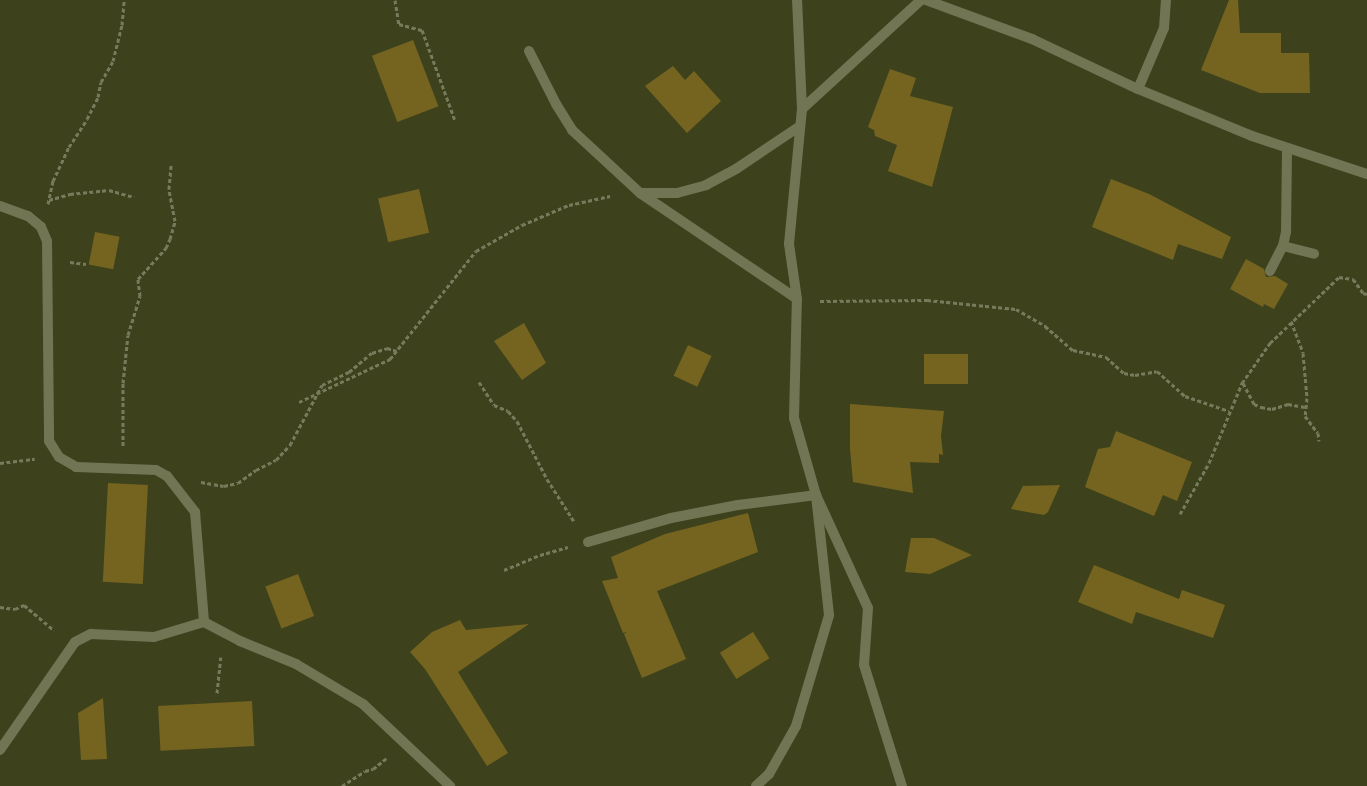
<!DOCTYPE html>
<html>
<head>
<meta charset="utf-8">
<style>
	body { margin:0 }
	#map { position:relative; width:1367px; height:786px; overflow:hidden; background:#3d421d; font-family:Manrope,sans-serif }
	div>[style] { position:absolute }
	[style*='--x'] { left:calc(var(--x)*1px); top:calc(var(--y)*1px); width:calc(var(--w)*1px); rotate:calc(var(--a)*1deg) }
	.building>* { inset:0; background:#75641f; transform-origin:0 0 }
	.path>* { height:3px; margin-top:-1.5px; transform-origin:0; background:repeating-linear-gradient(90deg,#777b5c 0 4px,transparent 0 6.5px) }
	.lane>* { height:10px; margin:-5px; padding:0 5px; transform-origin:5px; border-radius:5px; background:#717554 }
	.street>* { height:10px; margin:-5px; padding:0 5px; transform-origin:5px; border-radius:5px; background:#717554 }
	span { translate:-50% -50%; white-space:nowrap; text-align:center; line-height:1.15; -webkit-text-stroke:4.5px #333712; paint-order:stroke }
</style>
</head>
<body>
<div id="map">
	<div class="building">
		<i style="clip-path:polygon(1229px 0,1238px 0,1240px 33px,1281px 33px,1281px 53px,1309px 53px,1310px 93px,1260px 93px,1201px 70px)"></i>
		<i style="left:413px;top:40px;width:71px;height:44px;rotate:69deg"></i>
		<i style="clip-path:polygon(673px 66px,685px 80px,694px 71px,721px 101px,687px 133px,645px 86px)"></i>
		<i style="clip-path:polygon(890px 69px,916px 78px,910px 96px,953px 107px,932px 187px,888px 171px,897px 145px,875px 136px,874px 130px,868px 127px)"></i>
		<i style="clip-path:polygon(1111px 179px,1149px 194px,1231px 237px,1222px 259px,1178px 244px,1173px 260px,1092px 227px)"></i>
		<i style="left:419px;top:189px;width:45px;height:42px;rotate:77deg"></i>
		<i style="left:95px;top:232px;width:25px;height:33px;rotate:11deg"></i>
		<i style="clip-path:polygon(1246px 259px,1264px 269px,1266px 277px,1275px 276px,1288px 284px,1274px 309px,1264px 304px,1263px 307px,1230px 289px)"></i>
		<i style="clip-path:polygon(524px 323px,546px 363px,522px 380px,494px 341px)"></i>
		<i style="left:688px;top:345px;width:26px;height:34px;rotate:25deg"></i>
		<i style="left:924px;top:354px;width:44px;height:30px"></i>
		<i style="clip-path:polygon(850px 404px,944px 411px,941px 436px,943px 455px,939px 454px,939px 463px,910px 462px,913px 493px,853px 482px,850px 449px)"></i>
		<i style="clip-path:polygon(1116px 431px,1192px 462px,1177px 501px,1163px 495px,1154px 516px,1085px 487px,1098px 449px,1110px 447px)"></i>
		<i style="left:108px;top:483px;width:40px;height:99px;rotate:3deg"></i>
		<i style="clip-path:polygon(1060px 485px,1048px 512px,1044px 515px,1011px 509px,1023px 486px)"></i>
		<i style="clip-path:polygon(748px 513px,758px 552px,657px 591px,686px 659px,642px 678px,624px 634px,627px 632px,623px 633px,602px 581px,618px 578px,611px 557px,665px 534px)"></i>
		<i style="clip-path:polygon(911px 538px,934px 538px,972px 555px,930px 574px,905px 572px)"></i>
		<i style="clip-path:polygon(1094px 565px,1179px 599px,1182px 590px,1225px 605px,1213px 638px,1136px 612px,1132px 624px,1078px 602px)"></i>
		<i style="left:298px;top:574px;width:45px;height:35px;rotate:69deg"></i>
		<i style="clip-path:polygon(460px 620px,466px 630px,529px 624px,458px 672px,508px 753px,487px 766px,425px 669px,410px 652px,432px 632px)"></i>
		<i style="left:753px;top:632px;width:31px;height:39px;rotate:58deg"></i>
		<i style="clip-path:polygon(103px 698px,107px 759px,81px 760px,78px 713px)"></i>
		<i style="left:252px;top:701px;width:45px;height:94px;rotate:87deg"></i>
	</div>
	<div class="path">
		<i style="--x:395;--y:0;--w:24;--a:81"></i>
		<i style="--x:399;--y:24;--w:24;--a:15"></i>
		<i style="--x:422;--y:30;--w:96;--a:69.9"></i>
		<i style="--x:49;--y:200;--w:22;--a:-16"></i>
		<i style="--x:70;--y:194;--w:39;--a:-6"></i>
		<i style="--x:109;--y:190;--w:26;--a:16"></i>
		<i style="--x:48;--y:204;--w:24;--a:-78"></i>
		<i style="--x:53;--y:181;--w:38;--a:-65"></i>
		<i style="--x:69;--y:147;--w:33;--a:-57"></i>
		<i style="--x:87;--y:119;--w:25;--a:-63"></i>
		<i style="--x:98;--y:97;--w:15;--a:-79"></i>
		<i style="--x:101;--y:82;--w:24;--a:-60"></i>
		<i style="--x:113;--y:61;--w:37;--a:-76"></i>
		<i style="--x:122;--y:25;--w:25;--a:-85"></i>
		<i style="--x:70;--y:262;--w:16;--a:7"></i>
		<i style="--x:820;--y:301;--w:107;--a:-0.5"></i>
		<i style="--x:927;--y:300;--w:89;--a:5.8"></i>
		<i style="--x:1016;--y:309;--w:34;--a:30"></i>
		<i style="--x:1045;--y:326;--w:37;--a:41"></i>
		<i style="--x:1073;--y:350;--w:34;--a:12"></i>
		<i style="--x:1106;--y:357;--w:24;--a:42"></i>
		<i style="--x:1124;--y:373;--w:11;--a:10"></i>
		<i style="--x:1135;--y:375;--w:22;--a:-10"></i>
		<i style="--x:1157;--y:371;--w:38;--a:42"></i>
		<i style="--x:1185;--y:396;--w:46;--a:18.8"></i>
		<i style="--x:1291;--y:321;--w:34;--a:69"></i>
		<i style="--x:1303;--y:353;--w:45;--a:84.9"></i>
		<i style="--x:1307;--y:398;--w:18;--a:96"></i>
		<i style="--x:1305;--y:416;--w:21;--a:53"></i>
		<i style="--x:1318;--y:433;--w:8;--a:83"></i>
		<i style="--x:479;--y:382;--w:27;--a:57"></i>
		<i style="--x:494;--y:405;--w:15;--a:23"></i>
		<i style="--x:508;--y:411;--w:13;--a:48"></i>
		<i style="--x:517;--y:421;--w:65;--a:62.7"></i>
		<i style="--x:547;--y:479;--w:52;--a:57.5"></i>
		<i style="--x:1243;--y:383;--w:24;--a:62"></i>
		<i style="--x:1254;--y:404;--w:8;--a:23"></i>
		<i style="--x:1261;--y:407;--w:11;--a:10"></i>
		<i style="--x:1272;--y:409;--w:17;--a:-17"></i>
		<i style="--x:1288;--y:404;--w:17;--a:10"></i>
		<i style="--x:299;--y:402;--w:101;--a:-25.3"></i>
		<i style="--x:390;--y:359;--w:138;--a:-51.5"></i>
		<i style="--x:476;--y:251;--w:53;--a:-29.5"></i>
		<i style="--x:522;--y:225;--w:51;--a:-23.1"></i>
		<i style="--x:569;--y:205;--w:42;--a:-12.4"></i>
		<i style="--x:123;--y:446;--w:63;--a:-90"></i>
		<i style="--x:123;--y:383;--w:48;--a:-84.1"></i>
		<i style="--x:128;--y:335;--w:41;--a:-72.9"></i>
		<i style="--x:140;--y:296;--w:17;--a:-97"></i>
		<i style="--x:138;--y:279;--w:42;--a:-47.9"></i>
		<i style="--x:166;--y:248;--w:10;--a:-66"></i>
		<i style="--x:170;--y:239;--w:19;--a:-74"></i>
		<i style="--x:175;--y:221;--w:33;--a:-101"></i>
		<i style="--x:169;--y:189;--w:24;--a:-85"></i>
		<i style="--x:0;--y:463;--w:35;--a:-7"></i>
		<i style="--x:201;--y:482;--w:23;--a:10"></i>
		<i style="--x:224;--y:486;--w:14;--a:-12"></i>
		<i style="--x:238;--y:483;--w:22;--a:-36"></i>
		<i style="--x:256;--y:470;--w:22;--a:-27"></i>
		<i style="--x:276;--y:460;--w:21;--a:-47"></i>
		<i style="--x:290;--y:445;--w:68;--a:-61.9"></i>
		<i style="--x:322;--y:385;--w:30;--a:-26"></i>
		<i style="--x:349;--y:372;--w:30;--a:-40"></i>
		<i style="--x:372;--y:353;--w:16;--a:-18"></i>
		<i style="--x:387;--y:348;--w:10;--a:17"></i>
		<i style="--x:1180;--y:514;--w:59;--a:-60.4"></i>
		<i style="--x:1209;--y:463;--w:87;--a:-67.6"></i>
		<i style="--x:1242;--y:383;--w:49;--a:-55"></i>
		<i style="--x:1270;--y:343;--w:95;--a:-43.7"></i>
		<i style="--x:1339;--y:277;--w:14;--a:8"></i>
		<i style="--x:1353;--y:279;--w:17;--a:54"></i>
		<i style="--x:1363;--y:293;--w:4;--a:14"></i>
		<i style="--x:504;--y:570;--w:39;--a:-23"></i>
		<i style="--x:540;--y:555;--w:29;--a:-16"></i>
		<i style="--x:0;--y:607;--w:15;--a:8"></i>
		<i style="--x:15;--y:609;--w:10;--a:-24"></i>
		<i style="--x:24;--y:605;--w:39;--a:40"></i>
		<i style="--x:217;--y:693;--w:36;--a:-84"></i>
		<i style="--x:342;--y:786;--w:27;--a:-33"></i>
		<i style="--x:365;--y:771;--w:8;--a:-14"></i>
		<i style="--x:373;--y:769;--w:19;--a:-39"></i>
	</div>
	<div class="lane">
		<i style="--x:529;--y:51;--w:59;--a:63"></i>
		<i style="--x:556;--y:104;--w:31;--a:58"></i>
		<i style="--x:572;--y:130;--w:93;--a:42.8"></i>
	</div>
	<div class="street">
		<i style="--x:926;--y:0;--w:113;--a:20.2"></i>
		<i style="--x:1032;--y:39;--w:117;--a:25.3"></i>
		<i style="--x:1138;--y:89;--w:123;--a:22.4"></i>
		<i style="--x:1252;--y:136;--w:121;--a:18.3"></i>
		<i style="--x:1138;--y:89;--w:66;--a:-66.9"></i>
		<i style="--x:1164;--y:28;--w:28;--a:-86"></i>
		<i style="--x:802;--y:109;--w:161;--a:-42.5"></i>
		<i style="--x:640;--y:193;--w:189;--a:34"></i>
		<i style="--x:641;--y:193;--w:36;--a:0"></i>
		<i style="--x:677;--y:193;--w:30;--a:-15"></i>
		<i style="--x:706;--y:185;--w:34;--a:-28"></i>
		<i style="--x:736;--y:169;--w:77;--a:-33.9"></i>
		<i style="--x:0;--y:206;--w:30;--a:20"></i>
		<i style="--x:28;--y:216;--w:17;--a:40"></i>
		<i style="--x:41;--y:227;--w:15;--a:67"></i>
		<i style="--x:47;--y:241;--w:200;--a:89.4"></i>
		<i style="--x:49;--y:441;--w:19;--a:58"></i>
		<i style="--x:59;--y:457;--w:20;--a:30"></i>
		<i style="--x:76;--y:467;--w:80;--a:2.1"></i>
		<i style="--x:156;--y:470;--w:13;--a:29"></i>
		<i style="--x:167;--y:476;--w:46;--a:52.1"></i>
		<i style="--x:195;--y:512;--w:110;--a:85.3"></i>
		<i style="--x:204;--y:622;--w:41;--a:27.8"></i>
		<i style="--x:240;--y:641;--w:61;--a:22.3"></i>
		<i style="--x:296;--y:664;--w:78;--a:30.8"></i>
		<i style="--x:363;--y:704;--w:120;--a:43.3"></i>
		<i style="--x:1283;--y:246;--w:32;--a:14"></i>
		<i style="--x:1270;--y:271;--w:28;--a:-63"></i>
		<i style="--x:1283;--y:246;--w:14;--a:-78"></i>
		<i style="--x:1286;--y:232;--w:84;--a:-89.3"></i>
		<i style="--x:588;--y:542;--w:86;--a:-16.1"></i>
		<i style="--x:671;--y:518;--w:68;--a:-11"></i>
		<i style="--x:738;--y:505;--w:79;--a:-7.3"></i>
		<i style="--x:816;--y:495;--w:124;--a:65.3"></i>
		<i style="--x:868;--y:608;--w:57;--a:94"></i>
		<i style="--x:864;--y:665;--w:127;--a:72.6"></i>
		<i style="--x:0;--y:750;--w:131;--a:-55.2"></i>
		<i style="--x:75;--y:642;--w:18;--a:-27"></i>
		<i style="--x:91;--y:634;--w:63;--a:2.7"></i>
		<i style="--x:154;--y:637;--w:52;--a:-16.7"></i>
		<i style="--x:756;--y:786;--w:18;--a:-43"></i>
		<i style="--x:769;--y:774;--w:55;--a:-60.6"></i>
		<i style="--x:796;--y:726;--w:116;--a:-73.4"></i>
		<i style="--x:829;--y:615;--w:121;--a:-96.2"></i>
		<i style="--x:816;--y:495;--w:80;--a:-105.9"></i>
		<i style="--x:794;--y:418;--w:119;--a:-88.6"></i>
		<i style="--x:797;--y:299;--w:56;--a:-98.3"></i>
		<i style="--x:789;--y:244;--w:136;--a:-84.5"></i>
		<i style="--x:802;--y:109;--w:109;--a:-92.6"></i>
	</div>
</div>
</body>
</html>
